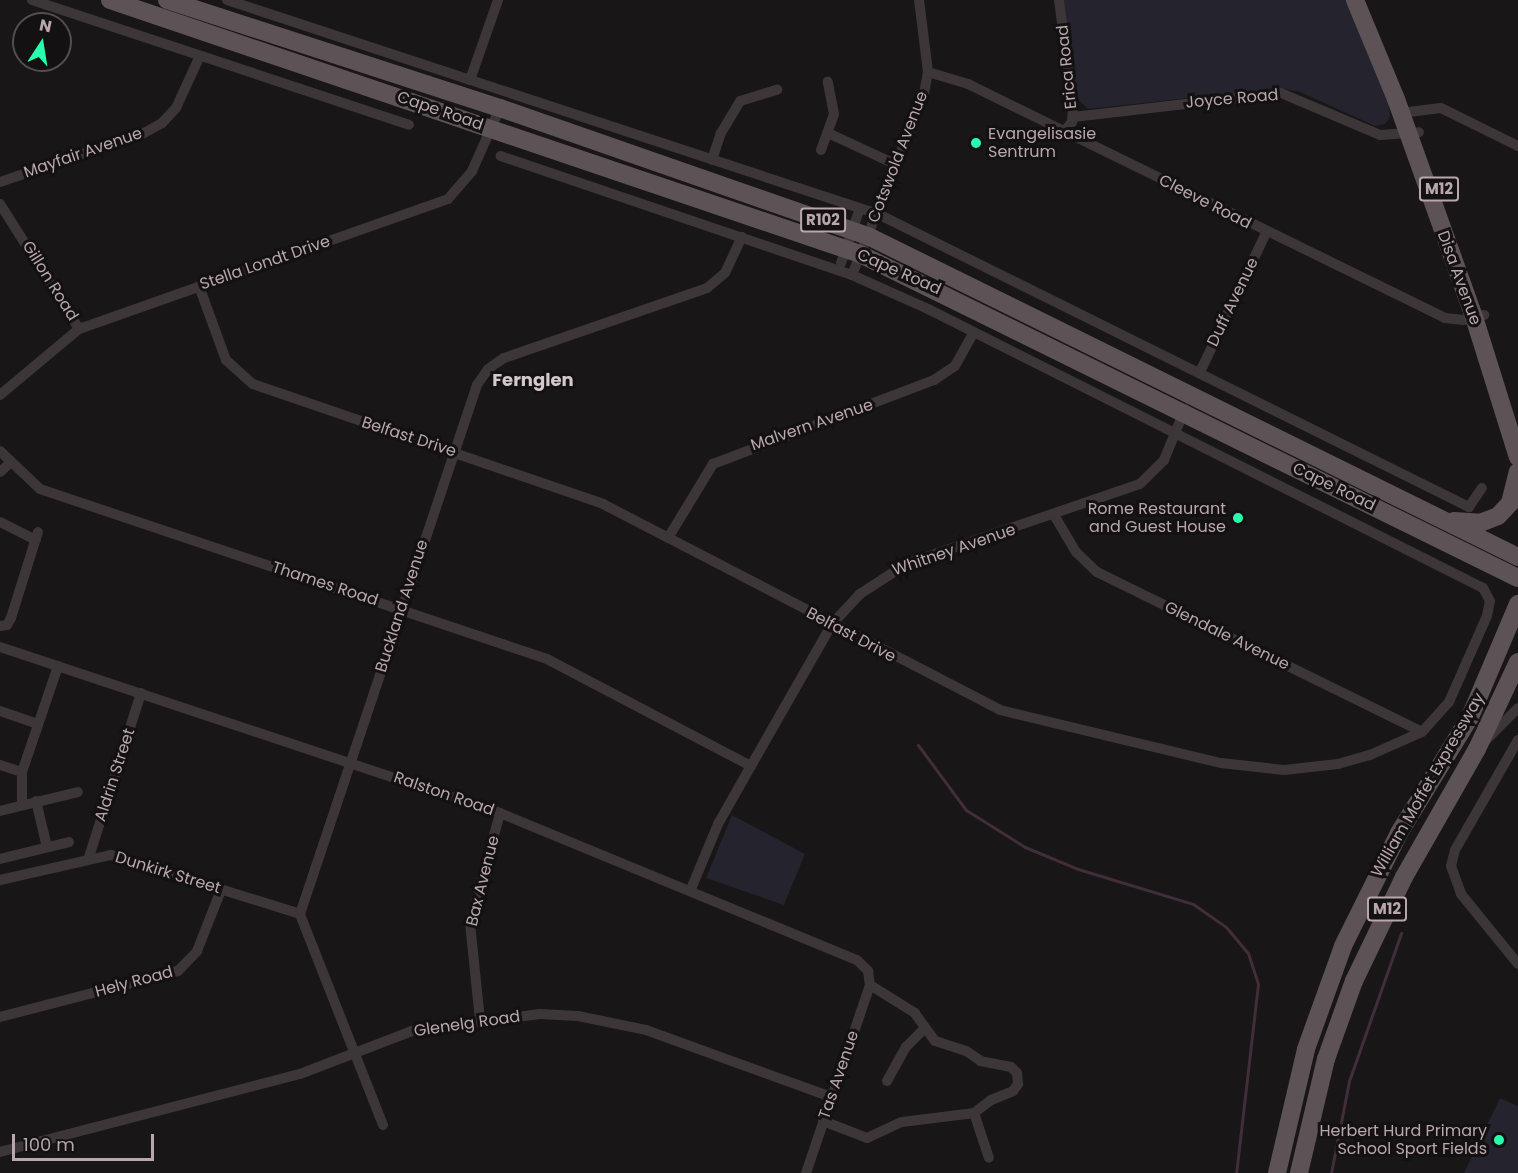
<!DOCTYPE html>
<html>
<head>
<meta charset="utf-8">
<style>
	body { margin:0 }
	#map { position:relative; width:1518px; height:1173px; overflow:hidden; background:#181616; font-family:Poppins,sans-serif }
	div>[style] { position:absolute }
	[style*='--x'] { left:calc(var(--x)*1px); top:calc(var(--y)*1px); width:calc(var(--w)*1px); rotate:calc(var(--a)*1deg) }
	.green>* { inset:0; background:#24232e }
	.stream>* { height:3px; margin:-1.5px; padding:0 1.5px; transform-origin:1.5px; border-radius:1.5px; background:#422e3a }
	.street>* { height:10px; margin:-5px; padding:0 5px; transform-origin:5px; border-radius:5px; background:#3d3638 }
	.primary>* { height:18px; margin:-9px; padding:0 9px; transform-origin:9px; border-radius:9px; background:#5d5255 }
	.dots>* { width:16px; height:16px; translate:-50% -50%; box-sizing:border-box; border:3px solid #131111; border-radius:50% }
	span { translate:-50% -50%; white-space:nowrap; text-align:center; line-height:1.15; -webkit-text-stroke:6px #131111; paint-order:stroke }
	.shield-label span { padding:2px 4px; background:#131111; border:2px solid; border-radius:4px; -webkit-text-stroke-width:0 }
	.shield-label { font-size:15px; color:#b9a7ad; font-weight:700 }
	.street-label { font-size:16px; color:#b9a7ad }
	.poi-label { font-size:16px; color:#b9a7ad }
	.left { translate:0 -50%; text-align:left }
	.right { translate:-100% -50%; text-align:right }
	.neighbourhood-label { font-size:18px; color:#d5c8cc; font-weight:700 }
	.north { position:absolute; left:12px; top:12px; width:60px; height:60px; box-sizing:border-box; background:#131111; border:2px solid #554d4f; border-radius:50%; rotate:12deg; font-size:16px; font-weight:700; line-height:24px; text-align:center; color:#b9a7ad }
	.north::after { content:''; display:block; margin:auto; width:21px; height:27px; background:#27ffac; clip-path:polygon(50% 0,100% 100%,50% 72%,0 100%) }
	.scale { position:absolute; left:12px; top:1134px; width:142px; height:27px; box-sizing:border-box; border:3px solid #b9a7ad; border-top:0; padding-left:8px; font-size:18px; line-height:21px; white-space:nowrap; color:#b9a7ad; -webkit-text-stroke:4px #131111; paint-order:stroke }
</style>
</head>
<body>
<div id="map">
	<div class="green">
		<i style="clip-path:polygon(1064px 0,1348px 0,1389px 103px,1390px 117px,1385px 124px,1375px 126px,1300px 92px,1280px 88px,1088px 109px,1076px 97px)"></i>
		<i style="clip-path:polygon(732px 815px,805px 854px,784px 905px,706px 878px)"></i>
		<i style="clip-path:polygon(1500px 1098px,1518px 1106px,1518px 1173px,1464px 1173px)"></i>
	</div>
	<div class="stream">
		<i style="--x:918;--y:745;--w:81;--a:53.6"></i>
		<i style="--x:966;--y:810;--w:70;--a:32.1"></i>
		<i style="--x:1025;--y:847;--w:57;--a:22.5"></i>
		<i style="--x:1078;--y:869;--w:120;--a:16.9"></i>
		<i style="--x:1193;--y:904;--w:40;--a:34.9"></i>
		<i style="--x:1226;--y:927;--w:34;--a:50"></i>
		<i style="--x:1248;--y:953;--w:33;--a:72"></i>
		<i style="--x:1258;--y:984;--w:190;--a:96.6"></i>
		<i style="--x:1331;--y:1173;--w:94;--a:-78.9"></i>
		<i style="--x:1349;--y:1081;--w:157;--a:-70.6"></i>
	</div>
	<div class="street">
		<i style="--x:32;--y:0;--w:397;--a:18.3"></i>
		<i style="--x:227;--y:0;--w:685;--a:18.2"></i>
		<i style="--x:878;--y:214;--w:660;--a:26.37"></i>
		<i style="--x:1469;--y:507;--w:23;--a:-56"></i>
		<i style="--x:1059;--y:0;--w:106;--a:82.4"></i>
		<i style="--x:1073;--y:105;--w:17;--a:93"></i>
		<i style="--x:1072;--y:122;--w:13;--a:129"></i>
		<i style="--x:928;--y:72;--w:42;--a:16.7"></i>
		<i style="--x:968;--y:84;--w:531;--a:26.13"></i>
		<i style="--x:1445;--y:318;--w:19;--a:6"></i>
		<i style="--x:1464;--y:320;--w:21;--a:-14"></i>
		<i style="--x:470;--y:80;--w:85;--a:-70.7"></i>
		<i style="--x:1401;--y:113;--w:40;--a:-7.1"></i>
		<i style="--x:1441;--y:108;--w:86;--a:26.3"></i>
		<i style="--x:1073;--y:117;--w:209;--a:-6.6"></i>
		<i style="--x:1281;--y:93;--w:108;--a:23"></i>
		<i style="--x:1380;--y:135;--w:39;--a:-4"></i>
		<i style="--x:828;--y:133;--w:76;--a:24.9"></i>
		<i style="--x:821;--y:150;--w:38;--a:-70"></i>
		<i style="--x:834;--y:114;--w:33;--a:-101"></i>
		<i style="--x:712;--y:160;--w:28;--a:-72"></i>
		<i style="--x:721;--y:133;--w:37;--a:-59"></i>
		<i style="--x:740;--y:101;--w:39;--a:-17"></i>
		<i style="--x:0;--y:182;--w:152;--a:-18.8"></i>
		<i style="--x:144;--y:133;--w:21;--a:-29"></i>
		<i style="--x:162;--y:123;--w:21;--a:-47"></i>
		<i style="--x:176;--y:108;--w:55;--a:-65.3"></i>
		<i style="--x:0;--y:204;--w:148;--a:57.7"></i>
		<i style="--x:841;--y:263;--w:58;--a:-70.9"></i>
		<i style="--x:852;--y:275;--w:195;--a:-68.3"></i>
		<i style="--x:924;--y:94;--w:22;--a:-80"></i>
		<i style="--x:928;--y:72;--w:73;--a:-97.1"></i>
		<i style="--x:199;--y:286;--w:79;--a:70"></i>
		<i style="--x:226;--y:360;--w:36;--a:42"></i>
		<i style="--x:253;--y:384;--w:370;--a:18.9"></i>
		<i style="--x:603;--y:504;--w:447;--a:27.4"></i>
		<i style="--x:1000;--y:710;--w:227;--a:13.5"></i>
		<i style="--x:1221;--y:763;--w:63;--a:6.3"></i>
		<i style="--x:1284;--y:770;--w:54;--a:-6.3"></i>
		<i style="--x:1338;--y:764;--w:33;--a:-16"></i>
		<i style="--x:1370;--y:755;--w:57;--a:-23.9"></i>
		<i style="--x:1422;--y:732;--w:40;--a:-48"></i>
		<i style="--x:1449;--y:702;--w:94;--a:-66.2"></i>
		<i style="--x:1487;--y:616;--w:15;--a:-79"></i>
		<i style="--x:1490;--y:601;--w:15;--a:-118"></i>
		<i style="--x:1483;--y:588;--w:621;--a:-153.31"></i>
		<i style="--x:928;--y:309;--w:83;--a:-155.9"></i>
		<i style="--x:852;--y:275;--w:371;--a:-161.3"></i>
		<i style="--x:1200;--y:372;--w:154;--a:-64.6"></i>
		<i style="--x:0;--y:395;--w:103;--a:-39.9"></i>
		<i style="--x:79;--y:329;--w:391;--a:-19.4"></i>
		<i style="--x:448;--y:199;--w:37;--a:-49"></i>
		<i style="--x:472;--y:171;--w:69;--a:-66"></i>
		<i style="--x:0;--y:451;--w:55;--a:43.5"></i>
		<i style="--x:40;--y:489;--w:535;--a:18.54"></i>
		<i style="--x:547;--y:659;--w:230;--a:27.7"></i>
		<i style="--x:0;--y:472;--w:13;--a:-42"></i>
		<i style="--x:1054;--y:515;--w:43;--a:59.3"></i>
		<i style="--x:1076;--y:552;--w:29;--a:44"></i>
		<i style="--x:1097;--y:572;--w:362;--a:26.2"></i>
		<i style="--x:0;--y:522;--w:40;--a:26.6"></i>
		<i style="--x:668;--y:538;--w:87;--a:-58.7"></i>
		<i style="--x:713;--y:464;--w:236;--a:-20.8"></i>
		<i style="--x:934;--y:380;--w:25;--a:-34"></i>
		<i style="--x:955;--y:366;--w:37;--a:-61"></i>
		<i style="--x:0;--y:626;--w:7;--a:-8"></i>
		<i style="--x:7;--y:625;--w:8;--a:-60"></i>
		<i style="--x:11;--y:618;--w:90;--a:-72.6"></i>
		<i style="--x:0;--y:647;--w:527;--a:18.37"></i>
		<i style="--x:500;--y:813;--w:386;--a:22.4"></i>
		<i style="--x:857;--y:960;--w:16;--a:45"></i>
		<i style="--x:868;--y:971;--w:14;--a:82"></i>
		<i style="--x:870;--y:985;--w:199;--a:108.8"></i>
		<i style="--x:0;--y:711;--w:40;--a:18.9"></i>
		<i style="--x:1486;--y:740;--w:45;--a:-45"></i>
		<i style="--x:1518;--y:740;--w:127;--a:119.8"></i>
		<i style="--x:1455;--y:850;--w:16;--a:104"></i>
		<i style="--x:1451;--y:866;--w:30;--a:70"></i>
		<i style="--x:1461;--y:894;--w:90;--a:50.8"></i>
		<i style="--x:0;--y:765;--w:23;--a:18"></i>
		<i style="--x:36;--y:801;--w:47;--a:76.6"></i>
		<i style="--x:22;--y:804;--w:32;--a:-90"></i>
		<i style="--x:22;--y:772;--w:112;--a:-71.2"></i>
		<i style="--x:0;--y:811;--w:80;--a:-13.7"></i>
		<i style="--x:89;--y:857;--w:172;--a:-72.4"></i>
		<i style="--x:0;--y:859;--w:71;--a:-13.8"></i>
		<i style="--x:0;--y:880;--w:114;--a:-12.7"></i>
		<i style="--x:111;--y:855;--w:198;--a:17.3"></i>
		<i style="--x:691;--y:889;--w:70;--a:-67.4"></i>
		<i style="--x:718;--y:824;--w:67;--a:-60.4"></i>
		<i style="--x:751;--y:766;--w:163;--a:-60.3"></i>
		<i style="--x:832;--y:624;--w:41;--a:-47"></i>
		<i style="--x:860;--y:594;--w:55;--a:-33.1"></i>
		<i style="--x:906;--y:564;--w:247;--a:-18.9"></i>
		<i style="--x:1140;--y:484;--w:34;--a:-45"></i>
		<i style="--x:1164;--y:460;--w:55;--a:-67.6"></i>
		<i style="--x:0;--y:1017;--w:184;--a:-14.5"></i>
		<i style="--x:178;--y:971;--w:28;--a:-46"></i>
		<i style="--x:197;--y:951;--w:66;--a:-68.5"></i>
		<i style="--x:480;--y:1020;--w:98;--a:-95.9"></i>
		<i style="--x:470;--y:923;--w:114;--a:-74.7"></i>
		<i style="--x:887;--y:1081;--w:39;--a:-61"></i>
		<i style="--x:906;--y:1047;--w:25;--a:-45"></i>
		<i style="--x:974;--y:1113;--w:47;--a:71.6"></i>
		<i style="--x:823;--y:1121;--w:47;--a:21.1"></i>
		<i style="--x:867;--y:1138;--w:38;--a:-25"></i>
		<i style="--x:902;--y:1122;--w:73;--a:-7.1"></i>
		<i style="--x:974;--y:1113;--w:21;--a:-37"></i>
		<i style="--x:991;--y:1100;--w:24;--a:-22"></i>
		<i style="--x:1013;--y:1091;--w:9;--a:-54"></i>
		<i style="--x:1018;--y:1084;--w:11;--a:-95"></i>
		<i style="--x:1017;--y:1073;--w:8;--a:-135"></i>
		<i style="--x:1011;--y:1067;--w:31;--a:-169"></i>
		<i style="--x:981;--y:1061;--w:18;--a:-146"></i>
		<i style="--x:966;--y:1051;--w:33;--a:-162"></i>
		<i style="--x:935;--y:1041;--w:34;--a:-126"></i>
		<i style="--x:915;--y:1013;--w:53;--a:-148.1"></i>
		<i style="--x:383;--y:1125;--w:227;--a:-111.5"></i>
		<i style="--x:300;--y:914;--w:558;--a:-71.5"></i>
		<i style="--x:477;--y:385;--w:19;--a:-55"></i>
		<i style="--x:488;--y:369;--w:19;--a:-35"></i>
		<i style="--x:504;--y:358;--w:215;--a:-19"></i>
		<i style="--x:707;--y:288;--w:23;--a:-40"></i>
		<i style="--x:725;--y:273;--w:40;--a:-65"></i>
		<i style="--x:0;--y:1152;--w:310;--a:-14.6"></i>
		<i style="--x:300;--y:1074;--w:120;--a:-21"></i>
		<i style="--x:412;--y:1031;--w:129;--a:-7.6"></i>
		<i style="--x:540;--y:1014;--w:38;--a:3"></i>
		<i style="--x:578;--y:1016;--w:69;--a:11.6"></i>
		<i style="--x:646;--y:1030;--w:197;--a:19.9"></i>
	</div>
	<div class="primary">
		<i style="--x:110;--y:0;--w:792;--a:18.71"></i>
		<i style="--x:860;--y:254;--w:733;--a:26.22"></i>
		<i style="--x:167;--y:0;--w:350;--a:18"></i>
		<i style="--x:500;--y:108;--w:390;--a:19.2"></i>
		<i style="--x:868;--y:236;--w:725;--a:26.28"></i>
		<i style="--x:1355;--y:0;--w:107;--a:67.5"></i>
		<i style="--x:1396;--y:99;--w:232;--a:70.3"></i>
		<i style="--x:1474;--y:317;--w:147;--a:72.6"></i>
		<i style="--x:1454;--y:521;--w:26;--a:4"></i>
		<i style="--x:1480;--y:523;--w:19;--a:-21"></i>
		<i style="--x:1498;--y:516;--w:18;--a:-47"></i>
		<i style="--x:1510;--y:503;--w:32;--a:-76"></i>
		<i style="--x:1277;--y:1173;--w:127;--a:-76.8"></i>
		<i style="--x:1306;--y:1049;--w:109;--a:-70.2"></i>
		<i style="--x:1343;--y:946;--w:126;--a:-63.6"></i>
		<i style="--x:1399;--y:833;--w:136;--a:-58.5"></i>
		<i style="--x:1470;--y:717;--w:123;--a:-67"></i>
		<i style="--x:1299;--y:1173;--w:117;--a:-76.7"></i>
		<i style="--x:1326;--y:1059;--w:83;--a:-70.3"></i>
		<i style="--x:1354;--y:981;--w:115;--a:-64.3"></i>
		<i style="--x:1404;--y:877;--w:147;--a:-60.3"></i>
		<i style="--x:1477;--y:749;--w:96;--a:-64.8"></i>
	</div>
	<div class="dots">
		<i style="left:976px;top:143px;background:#27ffac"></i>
		<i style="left:1238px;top:518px;background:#27ffac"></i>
		<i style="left:1499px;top:1140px;background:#27ffac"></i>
	</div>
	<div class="shield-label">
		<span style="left:1439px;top:189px">M12</span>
		<span style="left:823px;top:220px">R102</span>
		<span style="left:1387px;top:909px">M12</span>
	</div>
	<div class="street-label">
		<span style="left:1067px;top:67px;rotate:-96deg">Erica Road</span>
		<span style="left:1232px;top:99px;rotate:-5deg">Joyce Road</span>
		<span style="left:440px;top:111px;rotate:19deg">Cape Road</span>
		<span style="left:83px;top:153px;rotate:-19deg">Mayfair Avenue</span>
		<span style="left:898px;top:157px;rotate:-69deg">Cotswold Avenue</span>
		<span style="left:1205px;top:202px;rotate:27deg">Cleeve Road</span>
		<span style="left:265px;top:263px;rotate:-19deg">Stella Londt Drive</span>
		<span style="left:899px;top:272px;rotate:24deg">Cape Road</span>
		<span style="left:1459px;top:278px;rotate:70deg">Disa Avenue</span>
		<span style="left:50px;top:281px;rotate:58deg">Gillon Road</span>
		<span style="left:1233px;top:302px;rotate:-64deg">Duff Avenue</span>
		<span style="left:812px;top:425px;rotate:-19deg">Malvern Avenue</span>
		<span style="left:409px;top:437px;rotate:18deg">Belfast Drive</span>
		<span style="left:1334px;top:487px;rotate:26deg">Cape Road</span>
		<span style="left:954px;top:550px;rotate:-19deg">Whitney Avenue</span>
		<span style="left:325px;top:584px;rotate:18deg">Thames Road</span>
		<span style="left:402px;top:606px;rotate:-72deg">Buckland Avenue</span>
		<span style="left:851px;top:635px;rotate:28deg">Belfast Drive</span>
		<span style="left:1227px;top:636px;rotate:26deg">Glendale Avenue</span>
		<span style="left:115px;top:775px;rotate:-72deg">Aldrin Street</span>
		<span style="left:1428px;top:785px;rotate:-60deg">William Moffet Expressway</span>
		<span style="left:444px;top:794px;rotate:19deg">Ralston Road</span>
		<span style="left:168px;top:873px;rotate:17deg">Dunkirk Street</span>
		<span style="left:483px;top:881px;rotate:-76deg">Bax Avenue</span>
		<span style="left:134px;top:982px;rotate:-15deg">Hely Road</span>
		<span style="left:467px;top:1024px;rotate:-8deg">Glenelg Road</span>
		<span style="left:839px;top:1075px;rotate:-71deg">Tas Avenue</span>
	</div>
	<div class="poi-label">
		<span class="left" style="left:988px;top:143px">Evangelisasie<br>Sentrum</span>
		<span class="right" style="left:1226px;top:518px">Rome Restaurant<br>and Guest House</span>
		<span class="right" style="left:1487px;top:1140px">Herbert Hurd Primary<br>School Sport Fields</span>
	</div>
	<div class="neighbourhood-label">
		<span style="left:533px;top:380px">Fernglen</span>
	</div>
	<div class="north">N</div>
	<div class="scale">100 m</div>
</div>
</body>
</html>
